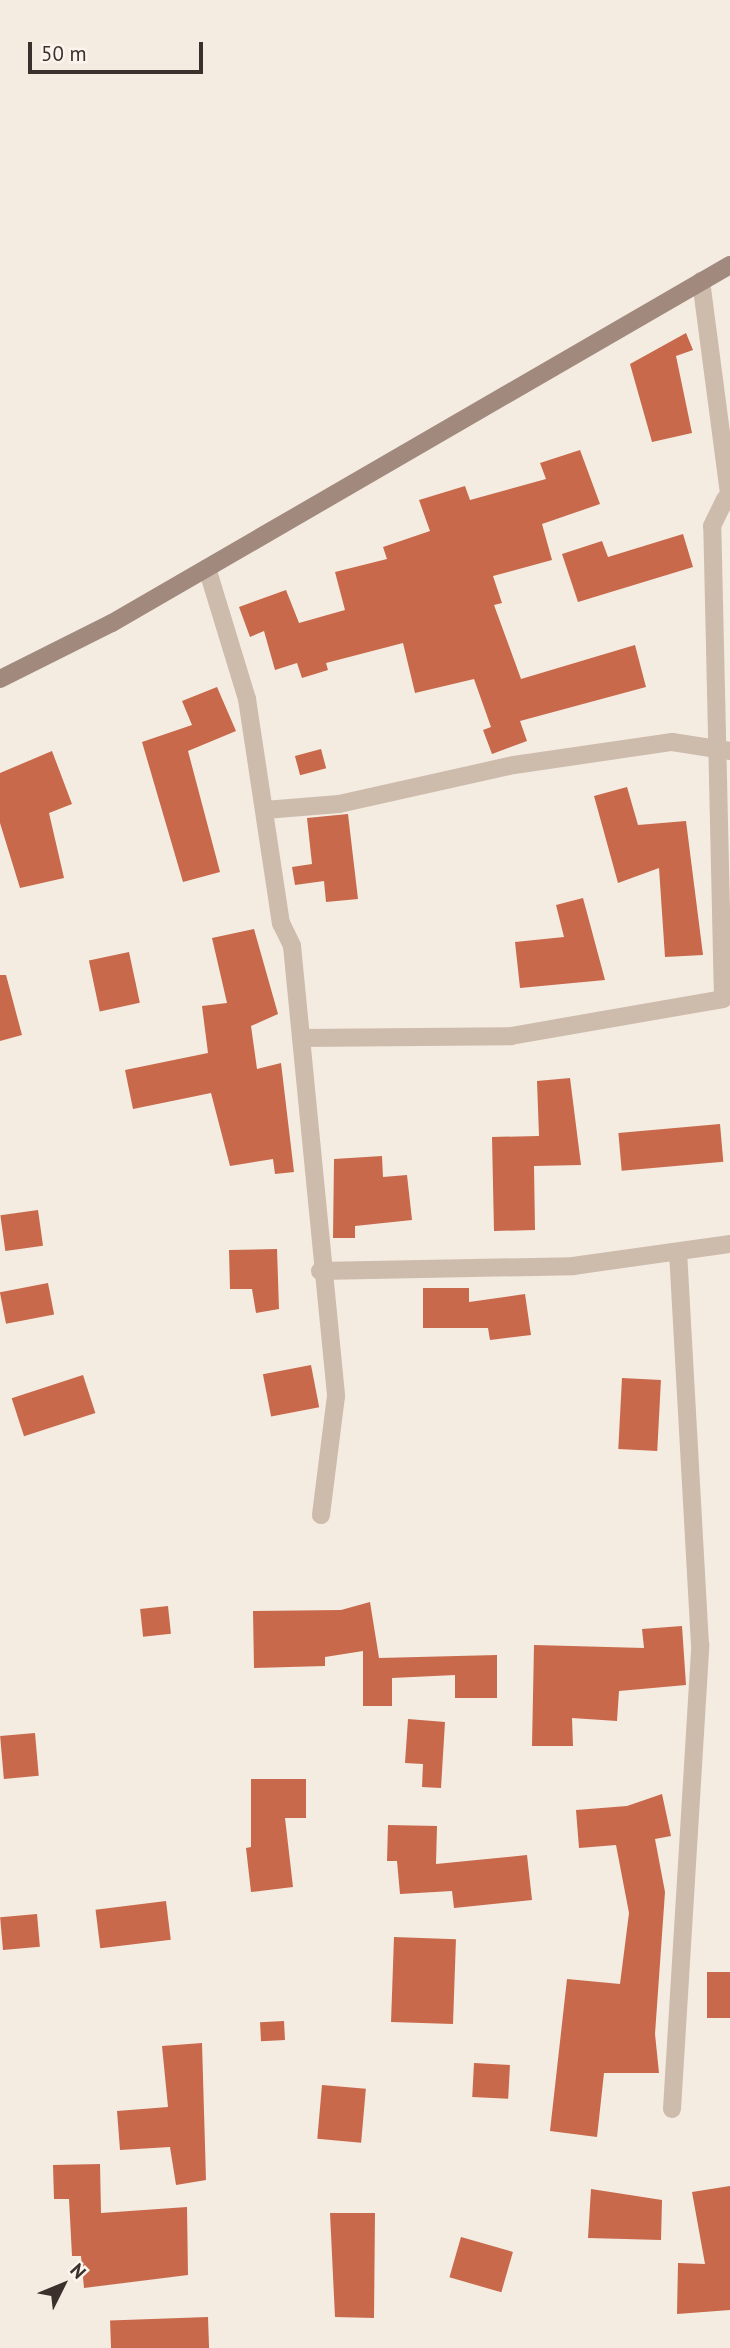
<!DOCTYPE html>
<html>
<head>
<meta charset="utf-8">
<style>
	body { margin:0 }
	#map { position:relative; width:730px; height:2348px; overflow:hidden; background:#f4ebe1; font-family:"PT Sans",sans-serif }
	div>[style] { position:absolute }
	[style*='--x'] { left:calc(var(--x)*1px); top:calc(var(--y)*1px); width:calc(var(--w)*1px); rotate:calc(var(--a)*1deg) }
	.building>* { inset:0; background:#c8694b; transform-origin:0 0 }
	.minor>* { height:18px; margin:-9px; padding:0 9px; transform-origin:9px; border-radius:9px; background:#cdbbac }
	.secondary>* { height:18px; margin:-9px; padding:0 9px; transform-origin:9px; border-radius:9px; background:#a18a7d }
	span { translate:-50% -50%; white-space:nowrap; text-align:center; line-height:1.15; -webkit-text-stroke:5px #fbf5ee; paint-order:stroke }
	.north { position:absolute; left:28px; top:2250px; width:70px; height:70px; -webkit-text-stroke:5px #fbf5ee; paint-order:stroke; rotate:47deg; font-size:19px; font-weight:700; line-height:28px; text-align:center; color:#3b302b }
	.north::after { content:''; display:block; margin:auto; width:24px; height:32px; background:#3b302b; clip-path:polygon(50% 0,100% 100%,50% 72%,0 100%) }
	.scale { position:absolute; left:28px; top:42px; width:175px; height:32px; box-sizing:border-box; border:4px solid #3b302b; border-top:0; padding-left:9px; font-size:21px; line-height:24px; white-space:nowrap; color:#3b302b; -webkit-text-stroke:5px #fbf5ee; paint-order:stroke }
</style>
</head>
<body>
<div id="map">
	<div class="building">
		<i style="clip-path:polygon(686px 333px,693px 350px,676px 356px,692px 433px,652px 442px,630px 364px)"></i>
		<i style="clip-path:polygon(580px 450px,600px 504px,542px 524px,552px 560px,493px 576px,502px 603px,494px 605px,521px 679px,635px 645px,646px 687px,520px 721px,527px 741px,492px 754px,483px 730px,491px 727px,474px 679px,415px 693px,403px 643px,326px 663px,328px 670px,302px 678px,297px 663px,275px 670px,264px 631px,250px 637px,239px 607px,286px 590px,299px 623px,345px 610px,335px 572px,387px 559px,383px 547px,430px 531px,419px 500px,465px 486px,470px 500px,546px 479px,540px 463px)"></i>
		<i style="clip-path:polygon(683px 534px,693px 567px,578px 602px,562px 554px,602px 541px,608px 557px)"></i>
		<i style="clip-path:polygon(217px 687px,236px 731px,188px 751px,220px 872px,183px 882px,142px 742px,192px 725px,182px 701px)"></i>
		<i style="left:321px;top:749px;width:20px;height:27px;rotate:75deg"></i>
		<i style="clip-path:polygon(52px 751px,72px 804px,49px 813px,64px 878px,20px 888px,0 823px,0 773px)"></i>
		<i style="clip-path:polygon(627px 787px,638px 825px,686px 821px,703px 955px,665px 957px,659px 868px,618px 883px,594px 796px)"></i>
		<i style="clip-path:polygon(348px 814px,358px 899px,326px 902px,324px 881px,295px 885px,292px 867px,312px 864px,307px 818px)"></i>
		<i style="clip-path:polygon(583px 898px,605px 980px,520px 988px,515px 942px,564px 937px,556px 905px)"></i>
		<i style="clip-path:polygon(254px 929px,278px 1014px,251px 1026px,257px 1069px,281px 1063px,294px 1172px,275px 1174px,273px 1159px,230px 1166px,211px 1093px,133px 1109px,125px 1070px,208px 1053px,202px 1006px,227px 1003px,212px 938px)"></i>
		<i style="left:129px;top:952px;width:52px;height:41px;rotate:78deg"></i>
		<i style="clip-path:polygon(0 975px,6px 975px,22px 1035px,0 1041px)"></i>
		<i style="clip-path:polygon(570px 1078px,581px 1165px,534px 1166px,535px 1230px,494px 1231px,492px 1137px,539px 1136px,537px 1081px)"></i>
		<i style="left:720px;top:1124px;width:38px;height:102px;rotate:85deg"></i>
		<i style="clip-path:polygon(382px 1156px,383px 1177px,407px 1175px,412px 1220px,355px 1226px,355px 1238px,333px 1238px,334px 1159px)"></i>
		<i style="left:38px;top:1210px;width:36px;height:38px;rotate:82deg"></i>
		<i style="clip-path:polygon(277px 1249px,279px 1309px,256px 1313px,252px 1289px,230px 1289px,229px 1250px)"></i>
		<i style="left:48px;top:1283px;width:32px;height:49px;rotate:79deg"></i>
		<i style="clip-path:polygon(423px 1288px,469px 1288px,469px 1302px,525px 1294px,531px 1335px,490px 1340px,488px 1328px,423px 1328px)"></i>
		<i style="left:311px;top:1365px;width:43px;height:49px;rotate:79deg"></i>
		<i style="left:83px;top:1375px;width:40px;height:75px;rotate:72deg"></i>
		<i style="left:622px;top:1378px;width:39px;height:71px;rotate:3deg"></i>
		<i style="clip-path:polygon(370px 1602px,379px 1658px,497px 1655px,497px 1698px,455px 1698px,455px 1675px,392px 1678px,392px 1706px,363px 1706px,363px 1651px,325px 1657px,325px 1666px,254px 1668px,253px 1611px,341px 1610px)"></i>
		<i style="left:168px;top:1606px;width:28px;height:28px;rotate:84deg"></i>
		<i style="clip-path:polygon(682px 1626px,686px 1685px,619px 1691px,617px 1721px,572px 1718px,573px 1746px,532px 1746px,534px 1645px,644px 1648px,642px 1629px)"></i>
		<i style="clip-path:polygon(408px 1719px,445px 1722px,441px 1788px,422px 1787px,423px 1764px,405px 1763px)"></i>
		<i style="left:35px;top:1733px;width:43px;height:35px;rotate:85deg"></i>
		<i style="clip-path:polygon(251px 1779px,306px 1779px,306px 1818px,285px 1818px,293px 1887px,251px 1892px,246px 1848px,251px 1847px)"></i>
		<i style="clip-path:polygon(662px 1794px,671px 1836px,655px 1839px,665px 1892px,655px 2034px,659px 2073px,604px 2073px,597px 2137px,550px 2131px,567px 1979px,620px 1984px,629px 1913px,616px 1845px,579px 1848px,576px 1810px,627px 1806px)"></i>
		<i style="clip-path:polygon(388px 1825px,437px 1826px,436px 1864px,527px 1855px,532px 1900px,454px 1908px,452px 1891px,400px 1894px,397px 1861px,387px 1861px)"></i>
		<i style="left:166px;top:1901px;width:39px;height:71px;rotate:83deg"></i>
		<i style="left:37px;top:1914px;width:33px;height:37px;rotate:85deg"></i>
		<i style="left:394px;top:1937px;width:62px;height:85px;rotate:2deg"></i>
		<i style="left:730px;top:1972px;width:46px;height:23px;rotate:90deg"></i>
		<i style="left:284px;top:2021px;width:19px;height:24px;rotate:87deg"></i>
		<i style="clip-path:polygon(202px 2043px,206px 2180px,176px 2185px,170px 2147px,120px 2150px,117px 2111px,168px 2107px,162px 2046px)"></i>
		<i style="left:474px;top:2063px;width:36px;height:34px;rotate:3deg"></i>
		<i style="left:322px;top:2085px;width:44px;height:54px;rotate:5deg"></i>
		<i style="clip-path:polygon(100px 2164px,101px 2213px,187px 2207px,188px 2275px,84px 2288px,81px 2256px,72px 2256px,69px 2199px,54px 2199px,53px 2165px)"></i>
		<i style="clip-path:polygon(730px 2186px,730px 2310px,677px 2314px,678px 2263px,705px 2264px,692px 2192px)"></i>
		<i style="clip-path:polygon(591px 2189px,662px 2200px,661px 2240px,588px 2238px)"></i>
		<i style="clip-path:polygon(330px 2213px,375px 2213px,374px 2318px,335px 2317px)"></i>
		<i style="left:461px;top:2237px;width:54px;height:42px;rotate:16deg"></i>
		<i style="left:208px;top:2317px;width:31px;height:98px;rotate:88deg"></i>
	</div>
	<div class="minor">
		<i style="--x:701;--y:281;--w:223;--a:82.5"></i>
		<i style="--x:207;--y:568;--w:137;--a:73"></i>
		<i style="--x:247;--y:699;--w:227;--a:81.4"></i>
		<i style="--x:281;--y:923;--w:25;--a:64"></i>
		<i style="--x:292;--y:946;--w:452;--a:84.4"></i>
		<i style="--x:336;--y:1396;--w:120;--a:97.2"></i>
		<i style="--x:265;--y:810;--w:74;--a:-4.6"></i>
		<i style="--x:339;--y:804;--w:179;--a:-12.6"></i>
		<i style="--x:514;--y:765;--w:160;--a:-8.3"></i>
		<i style="--x:672;--y:742;--w:59;--a:8.8"></i>
		<i style="--x:301;--y:1038;--w:210;--a:-0.5"></i>
		<i style="--x:511;--y:1036;--w:215;--a:-9.9"></i>
		<i style="--x:723;--y:999;--w:473;--a:-91.3"></i>
		<i style="--x:712;--y:526;--w:30;--a:-64"></i>
		<i style="--x:320;--y:1271;--w:253;--a:-1.1"></i>
		<i style="--x:573;--y:1266;--w:159;--a:-8"></i>
		<i style="--x:672;--y:2109;--w:465;--a:-86.5"></i>
		<i style="--x:700;--y:1645;--w:393;--a:-93.2"></i>
	</div>
	<div class="secondary">
		<i style="--x:0;--y:679;--w:125;--a:-26.6"></i>
		<i style="--x:112;--y:623;--w:714;--a:-30.08"></i>
	</div>
	<div class="north">N</div>
	<div class="scale">50 m</div>
</div>
</body>
</html>
